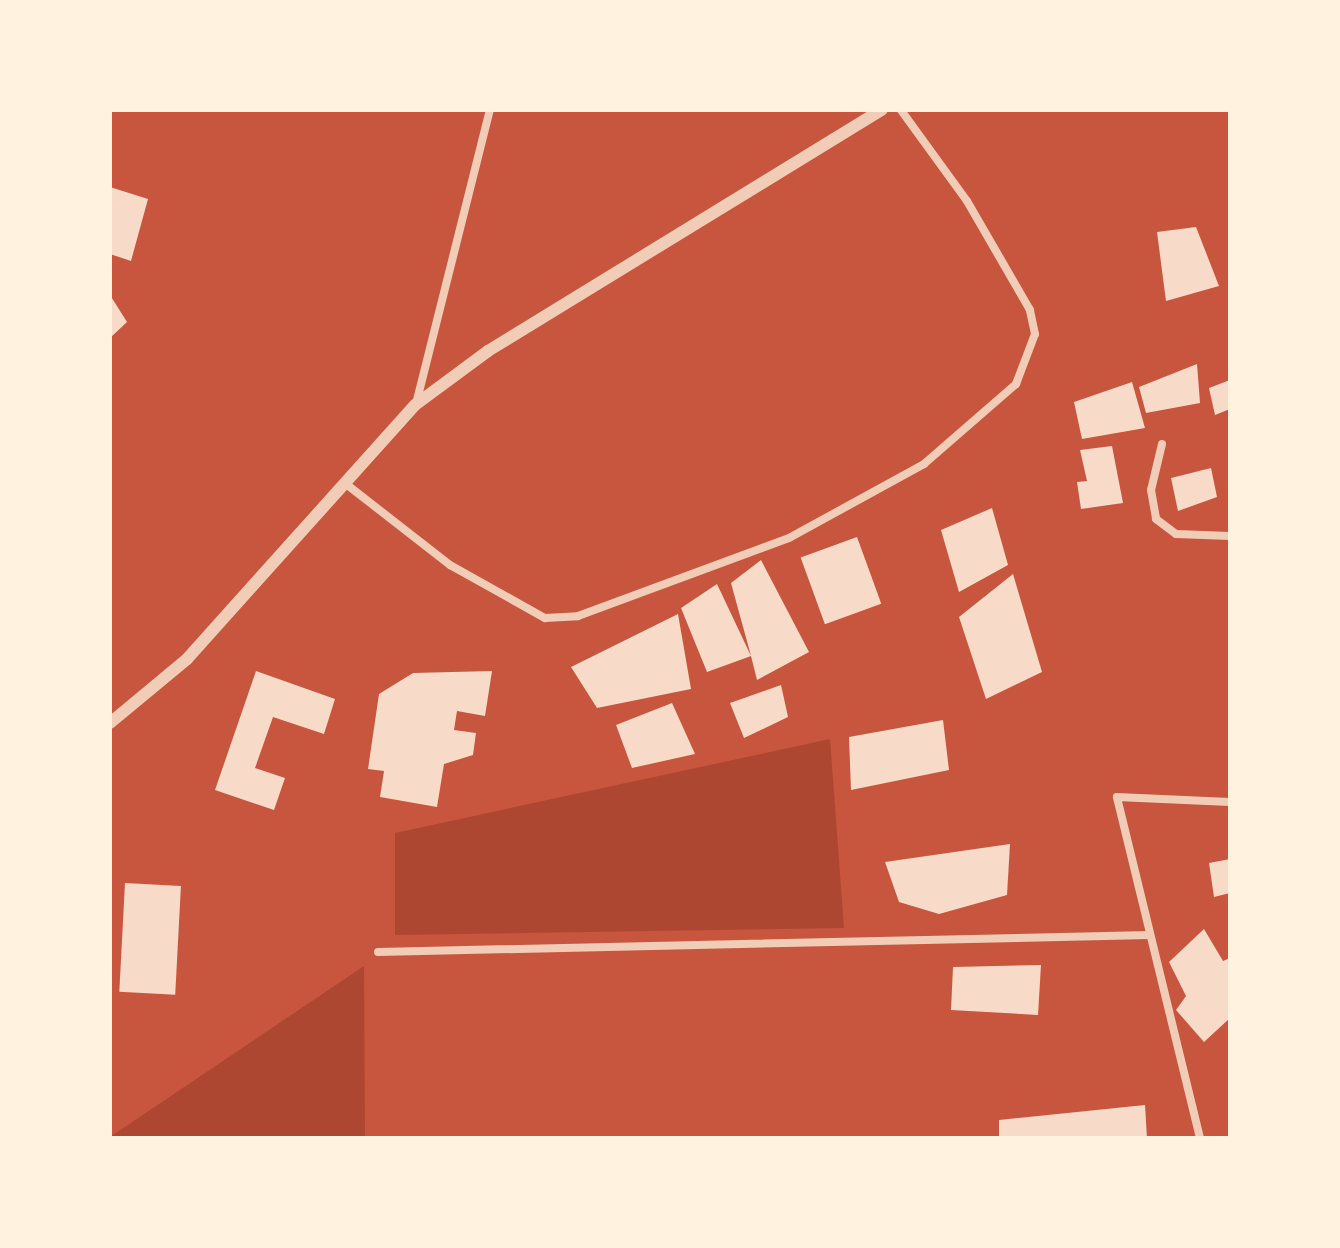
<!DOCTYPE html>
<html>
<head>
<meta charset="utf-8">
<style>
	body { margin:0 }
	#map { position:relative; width:1340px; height:1248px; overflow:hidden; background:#c8553d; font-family:Montserrat,sans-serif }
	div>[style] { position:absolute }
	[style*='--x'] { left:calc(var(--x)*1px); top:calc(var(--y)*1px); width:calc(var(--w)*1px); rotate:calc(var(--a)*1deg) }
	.green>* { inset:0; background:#ae4732 }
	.building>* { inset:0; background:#f7dbc8; transform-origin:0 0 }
	.minor>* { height:8px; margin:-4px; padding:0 4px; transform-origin:4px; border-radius:4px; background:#f1ccb7 }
	.tertiary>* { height:12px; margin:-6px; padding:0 6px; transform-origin:6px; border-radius:6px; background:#f1ccb7 }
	span { translate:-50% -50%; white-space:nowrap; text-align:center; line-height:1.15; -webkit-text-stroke:8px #fff3e0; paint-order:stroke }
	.frame { position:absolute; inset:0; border:112px solid #fff3e0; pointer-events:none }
</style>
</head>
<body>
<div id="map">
	<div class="green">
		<i style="clip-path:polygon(830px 739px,844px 928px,395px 935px,395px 833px)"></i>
		<i style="clip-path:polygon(364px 966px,365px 1138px,110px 1138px,110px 1137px)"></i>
	</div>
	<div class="building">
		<i style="clip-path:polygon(110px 187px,148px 199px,131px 261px,110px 254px)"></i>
		<i style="clip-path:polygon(1196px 227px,1219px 286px,1166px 301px,1157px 232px)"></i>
		<i style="clip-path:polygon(110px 295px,127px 322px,110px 338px)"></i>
		<i style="clip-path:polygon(1197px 364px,1200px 403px,1146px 413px,1139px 387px)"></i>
		<i style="clip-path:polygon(1230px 380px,1230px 409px,1215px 415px,1209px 388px)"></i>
		<i style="clip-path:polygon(1132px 382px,1145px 428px,1082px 439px,1074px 402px)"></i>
		<i style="clip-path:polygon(1112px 446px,1123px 503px,1081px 509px,1077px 482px,1087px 481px,1080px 450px)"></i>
		<i style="clip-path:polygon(1211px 468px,1217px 497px,1178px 511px,1171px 478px)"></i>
		<i style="clip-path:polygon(992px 508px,1008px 565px,959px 592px,941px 530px)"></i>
		<i style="left:857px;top:537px;width:71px;height:60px;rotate:70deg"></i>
		<i style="clip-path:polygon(761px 560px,809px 652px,757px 680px,751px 656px,707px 672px,681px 608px,717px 584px,751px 656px,731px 583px)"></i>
		<i style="clip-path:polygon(1013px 574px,1042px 672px,986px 699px,959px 617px)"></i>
		<i style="clip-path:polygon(678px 614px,691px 689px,597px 708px,571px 667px)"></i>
		<i style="clip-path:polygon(256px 671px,335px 699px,324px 734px,273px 717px,255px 768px,285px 778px,274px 810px,215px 790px)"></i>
		<i style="clip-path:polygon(492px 671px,485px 716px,457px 711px,454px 730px,476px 733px,473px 755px,444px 764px,437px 807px,380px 797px,384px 771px,368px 769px,379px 694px,413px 673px)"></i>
		<i style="clip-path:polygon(781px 685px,788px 717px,744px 738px,730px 703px)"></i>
		<i style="clip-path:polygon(672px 703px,695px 754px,632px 768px,616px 725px)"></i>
		<i style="clip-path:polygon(943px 720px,949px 770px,851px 790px,849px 737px)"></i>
		<i style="clip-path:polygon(1010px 844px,1007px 895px,939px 914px,899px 902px,885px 862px)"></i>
		<i style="clip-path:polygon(1230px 859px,1230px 893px,1214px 897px,1209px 863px)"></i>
		<i style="left:125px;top:883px;width:56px;height:109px;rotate:3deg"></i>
		<i style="clip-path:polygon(1204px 929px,1223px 961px,1230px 958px,1230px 1018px,1204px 1042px,1176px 1010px,1186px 996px,1169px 962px)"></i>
		<i style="clip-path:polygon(1041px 965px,1038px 1015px,951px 1010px,953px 967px)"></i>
		<i style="clip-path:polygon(1145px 1105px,1147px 1138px,999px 1138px,999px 1120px)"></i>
	</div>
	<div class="minor">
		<i style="--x:416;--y:404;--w:303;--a:-75.9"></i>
		<i style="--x:1162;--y:444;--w:47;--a:103.4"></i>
		<i style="--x:1151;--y:490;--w:29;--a:80"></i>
		<i style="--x:1156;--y:519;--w:25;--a:37"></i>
		<i style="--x:1176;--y:534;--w:54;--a:2.1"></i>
		<i style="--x:346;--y:484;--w:132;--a:37.9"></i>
		<i style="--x:450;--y:565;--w:109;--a:29.2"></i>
		<i style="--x:545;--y:618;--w:33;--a:-3"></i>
		<i style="--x:578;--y:616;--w:225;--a:-20.3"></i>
		<i style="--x:789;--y:538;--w:154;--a:-28.7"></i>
		<i style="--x:924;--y:464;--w:122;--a:-41"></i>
		<i style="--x:1016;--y:384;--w:53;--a:-69.2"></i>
		<i style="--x:1035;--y:334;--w:25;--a:-102"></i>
		<i style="--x:1030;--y:310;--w:126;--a:-120"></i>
		<i style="--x:967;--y:201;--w:112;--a:-126"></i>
		<i style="--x:378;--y:952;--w:772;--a:-1.26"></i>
		<i style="--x:1200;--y:1138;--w:351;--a:-103.7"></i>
		<i style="--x:1117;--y:797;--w:113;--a:2.5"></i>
	</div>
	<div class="tertiary">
		<i style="--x:110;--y:723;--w:100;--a:-39.7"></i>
		<i style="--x:187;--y:659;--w:341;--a:-48.1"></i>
		<i style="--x:415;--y:405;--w:91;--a:-36.5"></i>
		<i style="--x:488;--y:351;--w:462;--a:-31.5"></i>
	</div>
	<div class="frame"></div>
</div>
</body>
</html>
